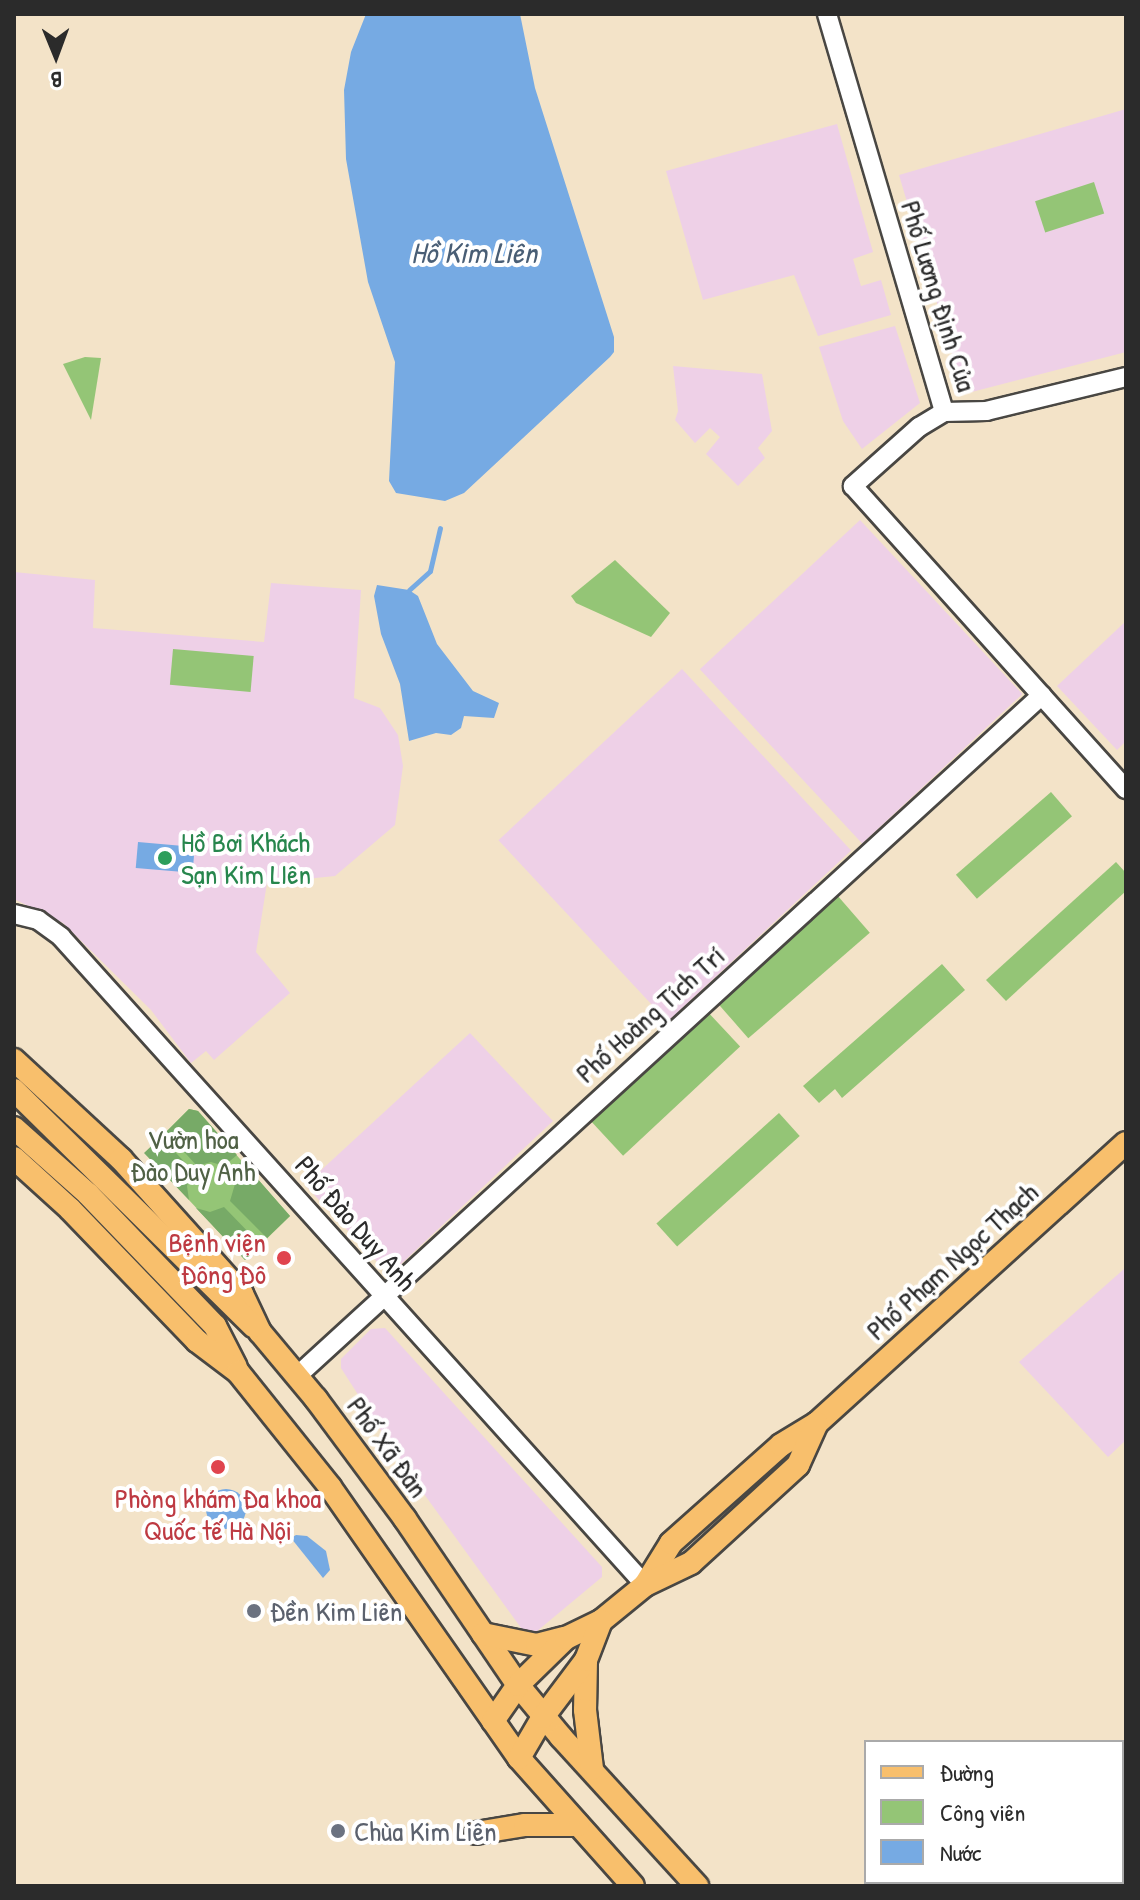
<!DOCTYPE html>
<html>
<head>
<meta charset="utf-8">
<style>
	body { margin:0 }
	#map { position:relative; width:1140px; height:1900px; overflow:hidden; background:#f3e3c8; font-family:"Patrick Hand",sans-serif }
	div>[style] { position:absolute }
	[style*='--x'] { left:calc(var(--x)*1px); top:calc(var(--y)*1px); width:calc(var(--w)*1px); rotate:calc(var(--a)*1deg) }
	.built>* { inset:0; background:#eed0e7; transform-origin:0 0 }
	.green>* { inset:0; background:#94c576; transform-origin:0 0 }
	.forest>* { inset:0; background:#77aa67 }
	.water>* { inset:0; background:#76aae3; transform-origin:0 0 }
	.round { border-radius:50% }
	.stream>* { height:5px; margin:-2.5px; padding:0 2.5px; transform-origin:2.5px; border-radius:2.5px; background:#76aae3 }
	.roads { filter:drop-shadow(2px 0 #494743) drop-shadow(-2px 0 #494743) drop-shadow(0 2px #494743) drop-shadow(0 -2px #494743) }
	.minor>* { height:18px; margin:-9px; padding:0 9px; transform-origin:9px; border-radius:9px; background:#fff }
	.major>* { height:22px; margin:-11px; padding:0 11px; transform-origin:11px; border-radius:11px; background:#f8bf6c }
	.dots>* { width:22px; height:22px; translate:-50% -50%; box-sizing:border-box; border:4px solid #fff; border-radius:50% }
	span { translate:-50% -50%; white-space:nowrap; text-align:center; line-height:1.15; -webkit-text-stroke:8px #fff; paint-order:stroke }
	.street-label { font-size:28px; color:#2b2b2b }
	.leisure-label { font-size:28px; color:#27864d }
	.left { translate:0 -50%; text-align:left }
	.park-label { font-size:28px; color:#506145 }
	.health-label { font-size:28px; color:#be3a42 }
	.right { translate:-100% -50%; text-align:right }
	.worship-label { font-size:28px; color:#5b616d }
	.water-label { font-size:30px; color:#495e75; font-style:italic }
	.frame { position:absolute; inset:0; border:16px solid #2b2b2b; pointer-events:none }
	.legend { position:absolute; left:864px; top:1740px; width:260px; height:144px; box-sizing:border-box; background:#fff; border:2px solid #aaa; margin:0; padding:10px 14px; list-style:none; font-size:24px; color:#2b2b2b }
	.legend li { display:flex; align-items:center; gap:16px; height:40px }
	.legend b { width:40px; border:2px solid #aaa }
	.north { position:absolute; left:16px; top:16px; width:80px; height:80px; -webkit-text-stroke:6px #fff; paint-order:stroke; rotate:179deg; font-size:22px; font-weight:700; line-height:32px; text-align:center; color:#2b2b2b }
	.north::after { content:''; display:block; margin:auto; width:28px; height:36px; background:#2b2b2b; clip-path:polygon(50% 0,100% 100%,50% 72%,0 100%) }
</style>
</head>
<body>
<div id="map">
	<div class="built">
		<i style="clip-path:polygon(1126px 109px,1126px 352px,964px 394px,899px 175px)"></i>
		<i style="clip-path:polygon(837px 124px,873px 252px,853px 259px,861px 286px,881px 280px,891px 315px,818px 336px,794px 275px,703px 300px,666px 171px)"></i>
		<i style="clip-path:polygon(895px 326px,920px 403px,862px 449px,843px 421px,819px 347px)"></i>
		<i style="clip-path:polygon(673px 366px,762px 374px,772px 431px,758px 448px,765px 458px,738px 486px,706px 454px,720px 437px,710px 428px,695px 443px,675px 420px,678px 411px)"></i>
		<i style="left:860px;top:520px;width:238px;height:219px;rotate:47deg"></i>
		<i style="clip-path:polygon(14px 572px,95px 580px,93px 628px,264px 642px,271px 583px,361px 590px,354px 698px,380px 708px,398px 735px,403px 766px,395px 825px,335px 876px,267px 883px,256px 952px,290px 993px,214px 1060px,206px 1051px,191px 1063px,151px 1010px,63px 923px,14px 899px)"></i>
		<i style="clip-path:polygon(1126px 621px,1126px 741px,1117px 750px,1057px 686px)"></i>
		<i style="left:682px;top:669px;width:248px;height:251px;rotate:47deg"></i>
		<i style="clip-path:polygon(470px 1033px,553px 1121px,400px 1265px,381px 1266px,305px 1185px)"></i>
		<i style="clip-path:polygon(1124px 1269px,1126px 1440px,1108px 1457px,1019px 1362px)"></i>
		<i style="clip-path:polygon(385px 1328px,602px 1567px,602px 1577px,536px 1632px,524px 1632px,403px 1465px,341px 1368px,341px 1359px,371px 1329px)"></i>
	</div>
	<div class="green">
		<i style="left:1094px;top:182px;width:33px;height:62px;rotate:72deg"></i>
		<i style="clip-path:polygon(85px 357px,101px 358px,91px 420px,63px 364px)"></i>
		<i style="clip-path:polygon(615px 560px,670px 613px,651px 637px,576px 603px,571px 596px)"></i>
		<i style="left:173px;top:649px;width:81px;height:36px;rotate:5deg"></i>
		<i style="left:1051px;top:792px;width:32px;height:126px;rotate:49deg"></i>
		<i style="clip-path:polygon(1116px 862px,1126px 873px,1126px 891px,1006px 1001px,986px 980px)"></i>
		<i style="left:837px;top:895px;width:50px;height:161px;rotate:49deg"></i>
		<i style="clip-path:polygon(942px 964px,965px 990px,842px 1098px,835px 1089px,819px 1103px,803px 1086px)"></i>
		<i style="left:706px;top:1010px;width:50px;height:160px;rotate:47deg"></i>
		<i style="clip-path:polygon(189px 1109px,198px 1111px,290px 1216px,245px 1260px,145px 1153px)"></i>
		<i style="left:779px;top:1113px;width:31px;height:165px;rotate:48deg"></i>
	</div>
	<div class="forest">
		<i style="clip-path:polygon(189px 1109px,198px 1111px,237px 1155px,224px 1166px,211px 1162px,197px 1166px,166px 1132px)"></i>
		<i style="clip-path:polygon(161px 1137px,192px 1170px,187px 1186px,189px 1200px,144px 1153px)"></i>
		<i style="clip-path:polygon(242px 1161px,290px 1216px,267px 1238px,230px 1201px,235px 1184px,230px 1172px)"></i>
		<i style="clip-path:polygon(224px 1207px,260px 1244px,245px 1260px,196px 1208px,210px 1212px)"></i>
	</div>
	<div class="water">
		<i style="clip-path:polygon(366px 14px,520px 14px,535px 88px,614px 337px,614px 352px,610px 357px,464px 493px,445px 501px,396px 493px,389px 481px,395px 362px,368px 282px,346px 159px,344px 90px,351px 52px)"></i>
		<i style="clip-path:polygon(377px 585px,409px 590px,418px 596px,437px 644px,473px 691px,499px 703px,494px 718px,464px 716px,461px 728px,451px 735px,436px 733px,409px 741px,400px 684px,381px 634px,374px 596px)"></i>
		<i style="left:138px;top:842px;width:57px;height:26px;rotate:5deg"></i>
		<i class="round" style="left:206px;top:1489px;width:40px;height:40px"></i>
		<i style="clip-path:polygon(296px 1535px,307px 1536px,326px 1551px,330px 1570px,323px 1578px,291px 1538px)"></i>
	</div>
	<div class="stream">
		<i style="--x:409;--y:590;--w:28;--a:-42"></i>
		<i style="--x:430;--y:571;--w:44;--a:-76.9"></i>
	</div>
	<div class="roads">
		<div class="minor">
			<i style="--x:827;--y:14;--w:415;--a:73.6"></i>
			<i style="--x:1126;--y:377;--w:143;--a:166.3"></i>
			<i style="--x:987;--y:411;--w:43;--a:178.7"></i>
			<i style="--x:944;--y:412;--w:29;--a:149"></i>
			<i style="--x:919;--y:427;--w:89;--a:138.2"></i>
			<i style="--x:853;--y:486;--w:408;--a:48"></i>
			<i style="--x:14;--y:914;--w:25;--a:14"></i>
			<i style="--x:38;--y:920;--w:29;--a:36"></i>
			<i style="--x:61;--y:937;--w:872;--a:47.97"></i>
			<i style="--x:297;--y:1376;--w:1009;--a:-42.43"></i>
		</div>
		<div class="major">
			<i style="--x:14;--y:1060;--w:146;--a:42.8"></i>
			<i style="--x:121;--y:1159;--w:181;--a:48.1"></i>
			<i style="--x:242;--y:1294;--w:42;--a:64.7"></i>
			<i style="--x:260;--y:1332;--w:87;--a:50.1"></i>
			<i style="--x:316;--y:1399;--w:149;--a:53.4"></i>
			<i style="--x:405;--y:1519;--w:201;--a:55.8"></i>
			<i style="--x:518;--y:1685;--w:67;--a:50.4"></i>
			<i style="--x:561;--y:1737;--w:202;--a:47.6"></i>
			<i style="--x:14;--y:1090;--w:336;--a:44.6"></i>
			<i style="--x:14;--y:1128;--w:99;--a:41.7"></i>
			<i style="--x:88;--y:1194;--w:183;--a:46.1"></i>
			<i style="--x:215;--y:1326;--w:46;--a:62.9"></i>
			<i style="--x:14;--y:1158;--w:76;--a:42.3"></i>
			<i style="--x:70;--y:1209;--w:183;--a:46.1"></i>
			<i style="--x:197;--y:1341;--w:51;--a:37.1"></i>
			<i style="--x:238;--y:1372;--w:147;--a:51.3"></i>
			<i style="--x:330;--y:1487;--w:330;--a:55.1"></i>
			<i style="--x:519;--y:1758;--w:171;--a:48.3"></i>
			<i style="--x:645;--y:1585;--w:49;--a:-58.2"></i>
			<i style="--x:671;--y:1543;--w:147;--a:-41.7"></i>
			<i style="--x:781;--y:1445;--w:42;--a:-31.4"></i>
			<i style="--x:817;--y:1423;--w:417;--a:-42.2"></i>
			<i style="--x:483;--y:1634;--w:55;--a:11.5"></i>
			<i style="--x:537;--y:1645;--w:28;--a:-15"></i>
			<i style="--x:586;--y:1660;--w:50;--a:91.1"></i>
			<i style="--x:585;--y:1710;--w:59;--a:83.2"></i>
			<i style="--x:493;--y:1721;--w:44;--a:-55.2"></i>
			<i style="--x:518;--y:1685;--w:67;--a:-44.4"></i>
			<i style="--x:566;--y:1638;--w:39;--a:-26"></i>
			<i style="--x:601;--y:1621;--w:57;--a:-39.3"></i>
			<i style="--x:645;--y:1585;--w:51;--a:-25.6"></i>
			<i style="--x:691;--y:1563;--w:145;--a:-42.5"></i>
			<i style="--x:798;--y:1465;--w:46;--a:-65.7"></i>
			<i style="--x:519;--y:1758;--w:48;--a:-59.7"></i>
			<i style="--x:543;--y:1717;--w:71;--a:-53"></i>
			<i style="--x:586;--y:1660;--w:42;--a:-69"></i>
			<i style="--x:476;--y:1833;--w:50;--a:-9.3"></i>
			<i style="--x:525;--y:1825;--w:53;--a:0"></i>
		</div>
	</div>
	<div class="dots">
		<i style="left:165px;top:858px;background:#2e9e5b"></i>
		<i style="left:284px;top:1258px;background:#e0444e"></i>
		<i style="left:218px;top:1467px;background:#e0444e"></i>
		<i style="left:254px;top:1611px;background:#6b7280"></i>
		<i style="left:338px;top:1831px;background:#6b7280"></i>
	</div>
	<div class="street-label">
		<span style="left:939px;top:296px;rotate:73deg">Phố Lương Định Của</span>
		<span style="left:650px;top:1014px;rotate:-42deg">Phố Hoàng Tích Trí</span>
		<span style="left:356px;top:1223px;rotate:49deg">Phố Đào Duy Anh</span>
		<span style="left:952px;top:1261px;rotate:-42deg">Phố Phạm Ngọc Thạch</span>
		<span style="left:388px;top:1447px;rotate:54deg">Phố Xã Đàn</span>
	</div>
	<div class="leisure-label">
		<span class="left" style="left:181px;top:858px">Hồ Bơi Khách<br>Sạn Kim LIên</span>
	</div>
	<div class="park-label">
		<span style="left:193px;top:1155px">Vườn hoa<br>Đào Duy Anh</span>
	</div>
	<div class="health-label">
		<span class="right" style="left:266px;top:1258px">Bệnh viện<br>Đông Đô</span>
		<span style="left:218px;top:1514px">Phòng khám Đa khoa<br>Quốc tế Hà Nội</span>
	</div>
	<div class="worship-label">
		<span class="left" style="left:270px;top:1611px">Đền Kim Liên</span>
		<span class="left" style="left:354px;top:1831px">Chùa Kim Liên</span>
	</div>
	<div class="water-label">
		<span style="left:474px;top:252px">Hồ Kim Liên</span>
	</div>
	<div class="frame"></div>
	<ul class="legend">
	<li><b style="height:10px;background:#f8bf6c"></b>Đường</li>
	<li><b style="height:22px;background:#94c576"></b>Công viên</li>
	<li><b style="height:22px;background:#76aae3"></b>Nước</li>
	</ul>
	<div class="north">B</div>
</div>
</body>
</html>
